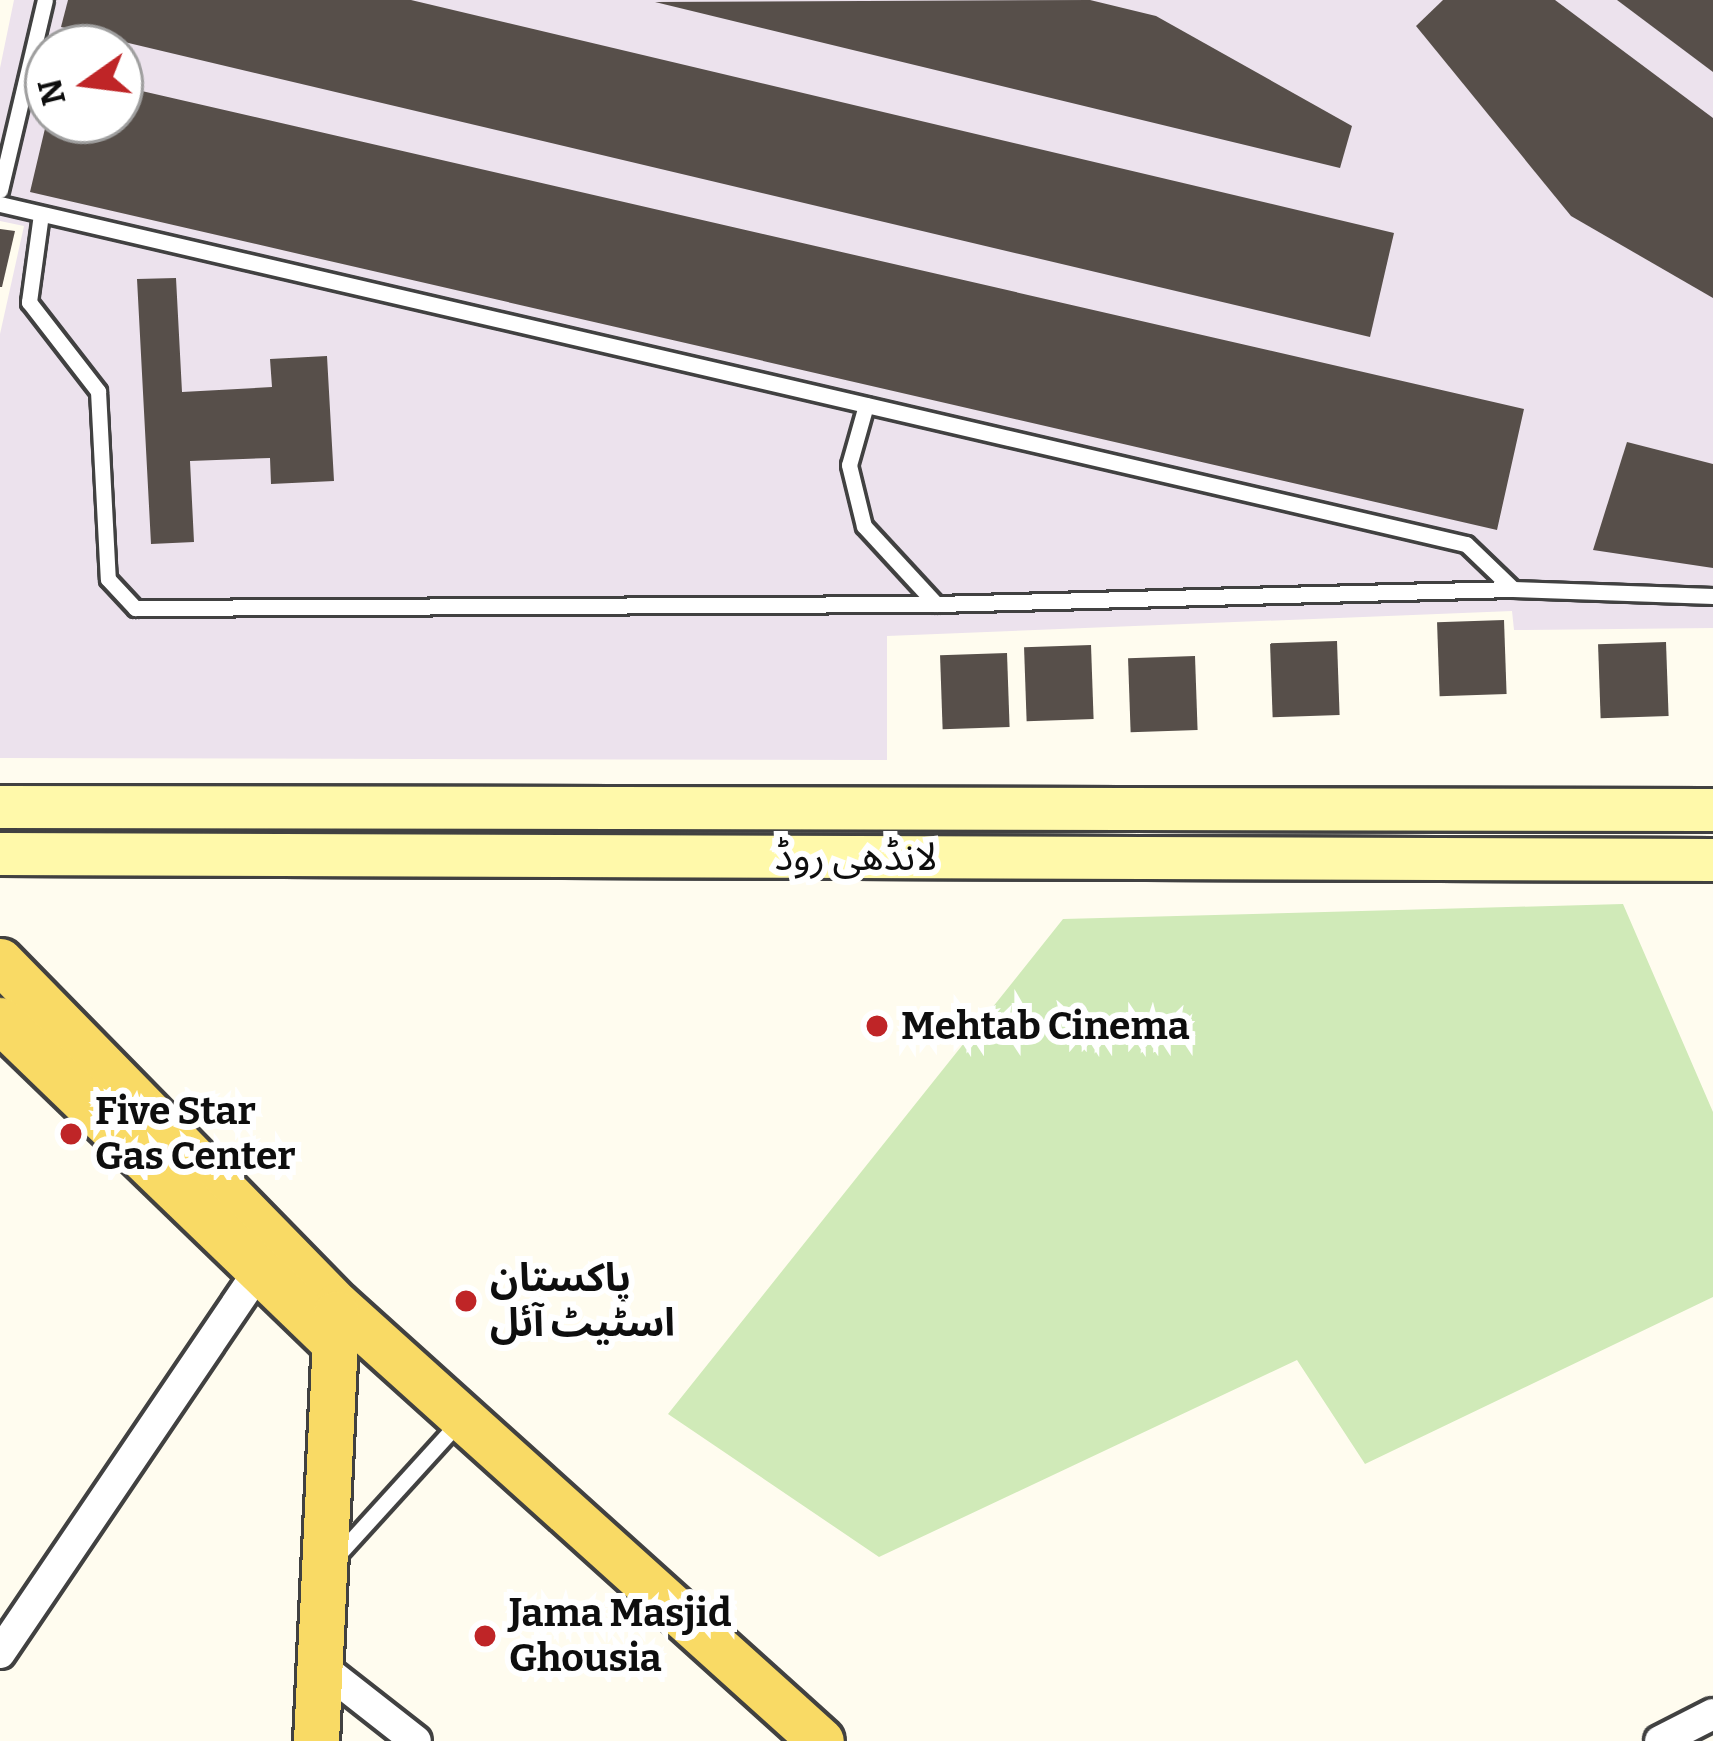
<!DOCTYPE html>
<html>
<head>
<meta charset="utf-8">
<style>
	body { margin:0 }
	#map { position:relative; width:1713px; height:1741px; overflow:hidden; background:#fffcef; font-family:Bitter,"Noto Sans Arabic",serif }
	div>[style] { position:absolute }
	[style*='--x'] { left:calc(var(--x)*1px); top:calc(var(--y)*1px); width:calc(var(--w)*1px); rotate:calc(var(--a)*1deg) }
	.industrial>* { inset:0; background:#ece2ed }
	.green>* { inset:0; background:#d0eab8 }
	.building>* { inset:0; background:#574f4a; transform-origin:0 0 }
	.roads { filter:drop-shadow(3px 0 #414141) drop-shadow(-3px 0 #414141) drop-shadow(0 3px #414141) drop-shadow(0 -3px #414141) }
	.service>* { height:15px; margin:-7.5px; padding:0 7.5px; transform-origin:7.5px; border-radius:7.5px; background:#fff }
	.minor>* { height:30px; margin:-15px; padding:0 15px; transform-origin:15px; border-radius:15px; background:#fff }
	.secondary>* { height:42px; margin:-21px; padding:0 21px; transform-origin:21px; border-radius:21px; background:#fff9aa }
	.primary>* { height:45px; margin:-22.5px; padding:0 22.5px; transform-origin:22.5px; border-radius:22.5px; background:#f9da65 }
	.dots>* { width:33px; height:33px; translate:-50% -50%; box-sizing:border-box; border:6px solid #fff; border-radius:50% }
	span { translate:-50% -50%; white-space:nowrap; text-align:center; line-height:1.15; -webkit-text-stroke:12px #fff; paint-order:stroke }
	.street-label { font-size:39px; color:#0e0e0e }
	.poi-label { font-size:39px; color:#0e0e0e; font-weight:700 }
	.left { translate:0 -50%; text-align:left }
	.north { position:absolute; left:24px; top:24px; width:120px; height:120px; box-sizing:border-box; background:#fff; border:3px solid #9f9f9f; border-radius:50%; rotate:256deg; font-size:33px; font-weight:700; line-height:48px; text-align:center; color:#0e0e0e }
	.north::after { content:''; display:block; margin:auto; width:42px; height:54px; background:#bf2527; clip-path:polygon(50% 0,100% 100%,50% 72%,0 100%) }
</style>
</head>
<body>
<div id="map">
	<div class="industrial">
		<i style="clip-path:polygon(evenodd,14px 0,1713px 0,1713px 628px,1514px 630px,1512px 611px,887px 636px,887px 760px,0 758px,0 334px,24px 226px,0 221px,0 68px,14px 0,48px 48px,120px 48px,120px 120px,48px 120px,48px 48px)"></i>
	</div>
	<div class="green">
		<i style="clip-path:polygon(1623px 904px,1713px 1112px,1713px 1297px,1365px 1464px,1297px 1360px,879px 1557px,668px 1414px,1063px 919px)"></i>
	</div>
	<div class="building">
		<i style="clip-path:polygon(68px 0,411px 0,1394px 233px,1370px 337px,61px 27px)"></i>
		<i style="clip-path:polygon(1090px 0,1156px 16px,1352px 126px,1340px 168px,655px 2px)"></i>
		<i style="clip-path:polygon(1443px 0,1555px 0,1713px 118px,1713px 298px,1571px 216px,1416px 26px)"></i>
		<i style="clip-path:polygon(1617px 0,1713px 0,1713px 72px)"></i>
		<i style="clip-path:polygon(120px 86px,1524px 409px,1497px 530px,30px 192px,47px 120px,120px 120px)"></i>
		<i style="clip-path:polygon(0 229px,15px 231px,2px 287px,0 287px)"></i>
		<i style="clip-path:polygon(176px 278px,182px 392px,272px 387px,270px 359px,327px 356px,334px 481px,271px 484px,270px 458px,190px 461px,194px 542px,151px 544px,137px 279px)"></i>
		<i style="clip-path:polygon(1627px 442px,1713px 464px,1713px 568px,1593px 550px)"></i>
		<i style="left:1504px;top:620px;width:74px;height:67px;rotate:88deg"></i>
		<i style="left:1337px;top:641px;width:74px;height:67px;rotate:88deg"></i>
		<i style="left:1666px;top:642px;width:74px;height:68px;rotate:88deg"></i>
		<i style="left:1091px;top:645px;width:74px;height:67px;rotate:88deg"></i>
		<i style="left:1007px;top:653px;width:74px;height:67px;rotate:88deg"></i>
		<i style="left:1195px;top:656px;width:74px;height:67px;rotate:88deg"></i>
	</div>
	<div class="roads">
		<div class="service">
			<i style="--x:0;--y:190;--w:195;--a:-76.7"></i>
			<i style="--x:0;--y:204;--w:1505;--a:13.06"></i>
			<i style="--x:1466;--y:544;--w:65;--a:43.8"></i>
			<i style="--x:1513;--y:589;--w:200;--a:2"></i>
			<i style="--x:41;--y:214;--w:89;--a:97.8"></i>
			<i style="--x:29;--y:302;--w:113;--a:52.2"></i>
			<i style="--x:98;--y:391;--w:188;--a:87"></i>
			<i style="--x:108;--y:579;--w:40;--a:47"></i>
			<i style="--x:135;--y:608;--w:801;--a:-0.29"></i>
			<i style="--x:866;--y:405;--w:62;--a:105.8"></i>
			<i style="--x:849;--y:465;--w:63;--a:76.2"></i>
			<i style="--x:864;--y:526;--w:106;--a:47.3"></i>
			<i style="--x:936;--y:604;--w:577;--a:-1.49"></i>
			<i style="--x:337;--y:1556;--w:180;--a:-47.7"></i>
		</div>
		<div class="minor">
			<i style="--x:0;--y:1653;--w:457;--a:-55.9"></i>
			<i style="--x:319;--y:1665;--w:123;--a:38.1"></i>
			<i style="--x:1660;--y:1741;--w:59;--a:-27"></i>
		</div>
		<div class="secondary">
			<i style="--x:0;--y:807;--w:1713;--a:0.1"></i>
			<i style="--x:0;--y:854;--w:1713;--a:0.2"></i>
		</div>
		<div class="primary">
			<i style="--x:0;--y:961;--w:482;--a:45.6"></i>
			<i style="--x:337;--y:1305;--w:651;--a:42.01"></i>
			<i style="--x:0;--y:1020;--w:464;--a:44"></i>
			<i style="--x:316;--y:1741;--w:428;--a:-87.3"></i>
		</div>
	</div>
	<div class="dots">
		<i style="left:877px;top:1026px;background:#bf2527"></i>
		<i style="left:71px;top:1134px;background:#bf2527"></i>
		<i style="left:466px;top:1301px;background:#bf2527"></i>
		<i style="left:485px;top:1636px;background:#bf2527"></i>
	</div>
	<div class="street-label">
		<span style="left:856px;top:857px">لانڈھی روڈ</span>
	</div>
	<div class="poi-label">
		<span class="left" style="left:901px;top:1026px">Mehtab Cinema</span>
		<span class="left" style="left:95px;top:1134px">Five Star<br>Gas Center</span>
		<span class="left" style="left:490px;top:1301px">پاکستان<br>اسٹیٹ آئل</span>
		<span class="left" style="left:509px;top:1636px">Jama Masjid<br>Ghousia</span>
	</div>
	<div class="north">N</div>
</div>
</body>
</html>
